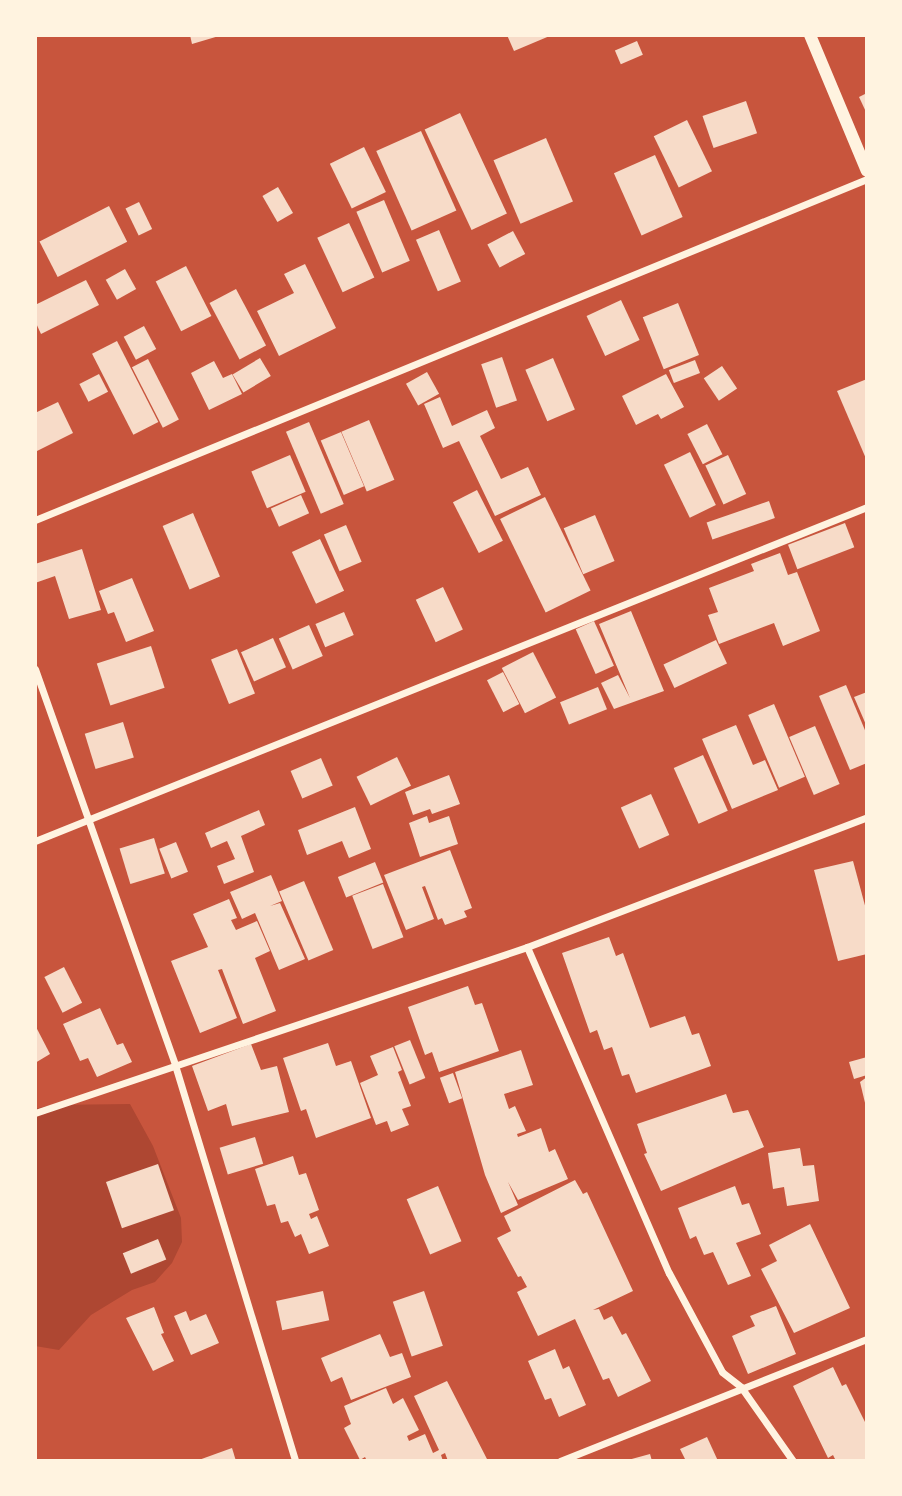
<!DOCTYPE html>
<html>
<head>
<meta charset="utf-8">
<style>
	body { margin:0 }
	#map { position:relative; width:902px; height:1496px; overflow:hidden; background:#c8553d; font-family:"Sofia Sans Condensed",sans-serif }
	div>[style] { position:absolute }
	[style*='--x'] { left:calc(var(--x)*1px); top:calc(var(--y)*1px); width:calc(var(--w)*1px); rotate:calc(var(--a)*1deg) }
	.green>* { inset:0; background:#ae4732 }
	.building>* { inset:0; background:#f7dbc8; transform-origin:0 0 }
	.minor>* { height:7px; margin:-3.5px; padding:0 3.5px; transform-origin:3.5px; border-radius:3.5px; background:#fff3e0 }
	.tertiary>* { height:12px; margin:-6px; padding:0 6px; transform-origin:6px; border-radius:6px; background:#fff3e0 }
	span { translate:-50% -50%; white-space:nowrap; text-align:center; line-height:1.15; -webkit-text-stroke:5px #fff3e0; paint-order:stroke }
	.frame { position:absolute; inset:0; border:37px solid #fff3e0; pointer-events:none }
</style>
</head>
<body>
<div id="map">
	<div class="green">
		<i style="clip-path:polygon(130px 1104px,153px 1146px,181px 1218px,182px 1242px,172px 1263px,155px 1282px,132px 1290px,91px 1315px,59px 1350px,35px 1346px,35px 1109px,51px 1105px)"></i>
	</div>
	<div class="building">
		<i style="clip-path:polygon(190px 35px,219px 35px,219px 36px,192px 44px)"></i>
		<i style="clip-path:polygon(507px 35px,552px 35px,514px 51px)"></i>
		<i style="left:637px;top:41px;width:15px;height:24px;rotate:67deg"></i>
		<i style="clip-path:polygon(867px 93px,867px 114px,859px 97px)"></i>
		<i style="left:746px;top:101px;width:34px;height:46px;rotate:71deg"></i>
		<i style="left:460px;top:113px;width:111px;height:39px;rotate:65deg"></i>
		<i style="left:687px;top:120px;width:57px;height:37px;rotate:64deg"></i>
		<i style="left:421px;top:131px;width:87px;height:49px;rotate:66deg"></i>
		<i style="left:546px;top:138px;width:69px;height:57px;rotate:67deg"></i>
		<i style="left:364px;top:147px;width:50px;height:38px;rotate:64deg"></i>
		<i style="left:655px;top:155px;width:68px;height:45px;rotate:66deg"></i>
		<i style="left:278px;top:187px;width:30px;height:18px;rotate:60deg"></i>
		<i style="left:384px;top:200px;width:66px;height:30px;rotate:67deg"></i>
		<i style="left:139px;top:202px;width:30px;height:15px;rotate:64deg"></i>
		<i style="left:109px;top:206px;width:40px;height:78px;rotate:63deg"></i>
		<i style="left:349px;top:223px;width:60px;height:35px;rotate:65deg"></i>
		<i style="left:439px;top:230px;width:56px;height:25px;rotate:67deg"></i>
		<i style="left:513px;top:231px;width:26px;height:29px;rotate:62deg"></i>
		<i style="clip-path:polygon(305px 264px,336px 328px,279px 356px,257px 311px,294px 293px,284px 274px)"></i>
		<i style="left:186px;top:266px;width:56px;height:34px;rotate:63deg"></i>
		<i style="left:125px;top:269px;width:23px;height:22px;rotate:61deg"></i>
		<i style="clip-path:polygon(86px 280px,99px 305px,41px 334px,35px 321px,35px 305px)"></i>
		<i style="left:236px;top:289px;width:64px;height:30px;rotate:62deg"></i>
		<i style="left:621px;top:300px;width:44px;height:38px;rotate:65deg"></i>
		<i style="left:678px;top:303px;width:56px;height:38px;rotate:68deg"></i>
		<i style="left:144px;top:326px;width:26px;height:23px;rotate:62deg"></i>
		<i style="left:117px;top:341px;width:91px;height:28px;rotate:63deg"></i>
		<i style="left:502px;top:357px;width:46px;height:22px;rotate:71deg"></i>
		<i style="left:260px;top:358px;width:21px;height:32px;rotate:59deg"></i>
		<i style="left:553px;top:358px;width:56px;height:30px;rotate:67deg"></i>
		<i style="left:148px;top:359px;width:68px;height:18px;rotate:63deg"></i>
		<i style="left:695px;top:360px;width:14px;height:28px;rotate:69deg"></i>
		<i style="clip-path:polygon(214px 361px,223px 378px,232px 374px,242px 394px,209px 410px,191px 373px)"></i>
		<i style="left:722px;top:366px;width:27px;height:22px;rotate:56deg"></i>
		<i style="left:427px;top:372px;width:25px;height:24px;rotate:61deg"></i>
		<i style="left:99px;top:374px;width:20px;height:22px;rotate:63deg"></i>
		<i style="clip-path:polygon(666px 374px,684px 407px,661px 419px,658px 414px,636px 425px,622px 396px)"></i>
		<i style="clip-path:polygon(867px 379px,867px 461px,837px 391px)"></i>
		<i style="clip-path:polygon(440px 397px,452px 426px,487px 410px,495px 428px,480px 436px,501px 479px,528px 467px,541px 495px,495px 516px,459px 441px,443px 448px,424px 404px)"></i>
		<i style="clip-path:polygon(58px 402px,73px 433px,35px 452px,35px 413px)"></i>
		<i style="left:369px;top:420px;width:65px;height:30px;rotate:67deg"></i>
		<i style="left:309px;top:422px;width:89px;height:25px;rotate:67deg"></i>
		<i style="left:707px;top:424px;width:34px;height:22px;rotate:63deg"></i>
		<i style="left:341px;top:432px;width:59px;height:22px;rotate:67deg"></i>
		<i style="left:690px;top:452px;width:59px;height:29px;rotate:64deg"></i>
		<i style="left:290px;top:455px;width:40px;height:42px;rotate:67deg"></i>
		<i style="left:728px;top:455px;width:43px;height:25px;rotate:65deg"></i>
		<i style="left:477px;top:490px;width:57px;height:27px;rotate:63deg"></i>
		<i style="left:301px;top:495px;width:20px;height:33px;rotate:66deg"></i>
		<i style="left:545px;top:497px;width:104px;height:50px;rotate:64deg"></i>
		<i style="left:769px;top:501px;width:18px;height:66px;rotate:71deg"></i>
		<i style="left:193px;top:513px;width:69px;height:33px;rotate:67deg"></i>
		<i style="left:595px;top:515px;width:50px;height:34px;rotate:67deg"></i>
		<i style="left:845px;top:523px;width:26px;height:61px;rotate:69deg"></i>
		<i style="left:346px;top:525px;width:40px;height:24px;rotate:67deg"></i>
		<i style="left:320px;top:539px;width:57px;height:31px;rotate:65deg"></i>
		<i style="clip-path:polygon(82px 549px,101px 610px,69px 619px,55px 576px,35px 583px,35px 564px)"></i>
		<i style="clip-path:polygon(780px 553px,788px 575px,797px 572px,820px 631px,783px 646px,774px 623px,719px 644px,708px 615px,718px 612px,709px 588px,754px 571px,751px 564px)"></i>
		<i style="clip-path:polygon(132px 578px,154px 631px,126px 642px,114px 612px,108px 614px,99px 591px)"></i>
		<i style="left:443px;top:587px;width:47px;height:30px;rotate:65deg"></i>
		<i style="clip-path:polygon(631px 611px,664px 691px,614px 709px,601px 683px,618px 675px,630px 698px,599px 624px)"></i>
		<i style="left:344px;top:612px;width:25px;height:31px;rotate:67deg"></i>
		<i style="left:594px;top:621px;width:49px;height:20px;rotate:66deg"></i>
		<i style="left:309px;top:625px;width:34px;height:33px;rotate:66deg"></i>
		<i style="left:273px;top:638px;width:32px;height:35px;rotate:66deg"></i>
		<i style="left:716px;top:640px;width:26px;height:58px;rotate:65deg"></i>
		<i style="left:151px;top:646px;width:44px;height:57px;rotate:72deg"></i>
		<i style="left:237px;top:649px;width:48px;height:28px;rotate:68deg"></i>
		<i style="left:533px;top:652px;width:51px;height:35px;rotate:63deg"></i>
		<i style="left:503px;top:672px;width:36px;height:18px;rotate:63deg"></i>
		<i style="clip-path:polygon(846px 685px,867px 735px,867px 763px,850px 770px,819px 696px)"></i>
		<i style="left:598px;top:687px;width:24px;height:41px;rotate:68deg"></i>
		<i style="clip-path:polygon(867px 692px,867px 727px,854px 697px)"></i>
		<i style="left:774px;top:704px;width:79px;height:28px;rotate:67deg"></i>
		<i style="left:123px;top:722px;width:37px;height:40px;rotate:73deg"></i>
		<i style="clip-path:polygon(736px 725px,753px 765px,765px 760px,778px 790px,732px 809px,702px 739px)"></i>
		<i style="left:815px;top:726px;width:63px;height:28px;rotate:67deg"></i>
		<i style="left:703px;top:755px;width:61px;height:32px;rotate:66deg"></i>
		<i style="left:397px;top:757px;width:32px;height:45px;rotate:64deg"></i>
		<i style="left:321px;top:758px;width:30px;height:33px;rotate:67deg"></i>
		<i style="clip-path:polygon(449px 775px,460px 804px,432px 814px,430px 809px,413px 815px,405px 792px)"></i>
		<i style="left:651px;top:794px;width:45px;height:33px;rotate:66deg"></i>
		<i style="clip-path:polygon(355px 807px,371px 849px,349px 858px,342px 841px,307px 855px,298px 830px)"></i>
		<i style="clip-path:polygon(259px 810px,265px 825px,241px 836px,254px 872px,224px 884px,217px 866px,235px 859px,227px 841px,211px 848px,205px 833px)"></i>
		<i style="clip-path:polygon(427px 816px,429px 823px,449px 816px,458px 844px,420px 857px,409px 823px)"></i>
		<i style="left:154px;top:838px;width:37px;height:36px;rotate:73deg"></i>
		<i style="left:176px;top:842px;width:32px;height:18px;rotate:68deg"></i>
		<i style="clip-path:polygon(450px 850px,472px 908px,464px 911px,467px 917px,445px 925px,442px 918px,438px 920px,425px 886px,422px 887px,434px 919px,406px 930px,384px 875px)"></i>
		<i style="clip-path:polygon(853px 861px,867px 913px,867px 954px,838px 961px,814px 870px)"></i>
		<i style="left:375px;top:862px;width:22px;height:40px;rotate:68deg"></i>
		<i style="clip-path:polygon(271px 875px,282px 901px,270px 906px,280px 903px,305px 959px,279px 970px,255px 913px,242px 919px,230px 892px)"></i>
		<i style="left:304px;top:881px;width:75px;height:27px;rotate:67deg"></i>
		<i style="left:383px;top:884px;width:57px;height:33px;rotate:69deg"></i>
		<i style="clip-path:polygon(229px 899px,237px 918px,231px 920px,236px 930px,257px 921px,270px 951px,255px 958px,276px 1011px,243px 1024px,222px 969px,218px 970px,237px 1018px,200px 1033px,171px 961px,208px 947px,193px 914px)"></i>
		<i style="clip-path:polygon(609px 937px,616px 956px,623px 953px,650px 1028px,685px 1016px,692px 1035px,699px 1033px,711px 1066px,636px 1093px,629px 1074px,622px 1076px,612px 1047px,604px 1050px,597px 1030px,590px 1033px,562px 953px)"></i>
		<i style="left:64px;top:967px;width:40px;height:22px;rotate:63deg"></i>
		<i style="clip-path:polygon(468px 986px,475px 1005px,482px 1003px,499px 1051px,439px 1072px,432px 1052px,425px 1055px,408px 1007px)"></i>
		<i style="clip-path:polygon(100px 1008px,117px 1045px,123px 1043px,132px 1062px,97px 1077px,88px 1058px,80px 1061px,63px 1024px)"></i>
		<i style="clip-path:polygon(35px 1025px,50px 1054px,35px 1063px)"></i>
		<i style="left:410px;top:1040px;width:41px;height:17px;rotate:68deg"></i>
		<i style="clip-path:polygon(328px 1043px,336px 1066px,351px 1061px,371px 1118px,316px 1138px,306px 1109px,301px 1111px,283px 1058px)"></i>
		<i style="clip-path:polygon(251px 1044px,261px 1070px,277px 1066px,289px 1112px,232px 1126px,226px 1104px,208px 1111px,192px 1066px)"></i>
		<i style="clip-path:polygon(393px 1047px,402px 1070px,398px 1072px,411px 1106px,402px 1109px,409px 1125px,391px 1132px,387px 1121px,376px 1125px,360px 1083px,378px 1075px,370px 1056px)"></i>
		<i style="clip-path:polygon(521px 1050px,533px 1085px,504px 1094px,509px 1109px,515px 1106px,526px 1131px,517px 1134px,518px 1137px,541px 1128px,549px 1152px,555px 1149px,568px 1179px,518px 1200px,508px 1182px,518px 1205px,501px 1213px,485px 1175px,455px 1072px)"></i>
		<i style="clip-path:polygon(867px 1057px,867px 1075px,854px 1079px,849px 1062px)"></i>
		<i style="left:453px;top:1073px;width:27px;height:14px;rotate:70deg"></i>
		<i style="clip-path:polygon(867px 1077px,867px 1106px,866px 1107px,860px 1082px)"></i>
		<i style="clip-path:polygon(726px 1094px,733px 1113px,748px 1110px,764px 1147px,661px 1191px,644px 1154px,647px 1153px,637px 1124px)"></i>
		<i style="left:255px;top:1137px;width:28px;height:37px;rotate:73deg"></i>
		<i style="clip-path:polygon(800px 1148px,803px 1166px,814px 1165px,819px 1201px,787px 1206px,784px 1187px,773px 1189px,768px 1153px)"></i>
		<i style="clip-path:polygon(293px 1156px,299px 1175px,306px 1173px,319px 1210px,309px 1214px,311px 1219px,317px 1216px,329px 1246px,309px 1254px,301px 1234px,295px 1237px,288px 1221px,281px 1223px,275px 1204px,267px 1206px,255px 1169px)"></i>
		<i style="left:158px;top:1164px;width:49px;height:55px;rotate:71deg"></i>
		<i style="clip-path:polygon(575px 1180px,583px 1194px,587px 1192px,633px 1291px,593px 1310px,599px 1309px,604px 1320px,612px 1316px,622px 1335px,626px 1333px,651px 1381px,618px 1397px,609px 1378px,603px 1380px,575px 1319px,538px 1336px,517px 1292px,527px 1287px,521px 1276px,518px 1277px,497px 1238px,511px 1231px,504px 1216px)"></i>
		<i style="left:438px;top:1186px;width:60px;height:34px;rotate:67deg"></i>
		<i style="clip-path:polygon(735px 1186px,742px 1205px,749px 1203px,761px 1234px,736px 1243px,751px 1276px,728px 1285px,713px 1252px,704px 1255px,696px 1236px,690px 1239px,678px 1208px)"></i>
		<i style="clip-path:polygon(810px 1224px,850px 1308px,794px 1333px,761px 1269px,777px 1261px,769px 1245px)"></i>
		<i style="left:158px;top:1239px;width:22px;height:38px;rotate:68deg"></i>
		<i style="left:323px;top:1291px;width:30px;height:48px;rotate:78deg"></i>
		<i style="left:424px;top:1291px;width:58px;height:33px;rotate:71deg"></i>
		<i style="clip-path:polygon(776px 1306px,796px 1354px,748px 1374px,732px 1336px,755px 1326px,750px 1316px)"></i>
		<i style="clip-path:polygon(154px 1307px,164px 1333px,161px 1334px,174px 1361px,153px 1371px,126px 1318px)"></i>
		<i style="clip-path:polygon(186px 1311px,190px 1321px,206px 1314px,219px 1343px,191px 1355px,174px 1316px)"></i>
		<i style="clip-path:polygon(380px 1334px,390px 1357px,402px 1353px,411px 1377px,351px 1400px,342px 1377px,331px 1382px,321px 1358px)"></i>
		<i style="clip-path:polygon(555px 1349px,563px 1369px,569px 1366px,586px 1405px,559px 1417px,551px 1398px,545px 1400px,528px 1361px)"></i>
		<i style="clip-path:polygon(833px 1367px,842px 1386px,846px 1384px,867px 1426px,867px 1461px,836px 1461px,833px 1455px,828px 1458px,793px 1386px)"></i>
		<i style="clip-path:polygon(447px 1381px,488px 1461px,448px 1461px,445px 1453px,441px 1455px,443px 1461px,367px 1461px,365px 1457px,360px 1460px,344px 1428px,351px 1424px,344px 1406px,386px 1388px,393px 1404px,403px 1398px,419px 1430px,407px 1436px,409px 1441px,425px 1434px,433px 1453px,439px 1450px,414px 1396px)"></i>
		<i style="clip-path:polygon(707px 1437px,718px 1461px,686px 1461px,680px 1449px)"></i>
		<i style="clip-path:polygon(232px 1448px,236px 1461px,196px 1461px)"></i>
		<i style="clip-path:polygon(650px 1454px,652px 1461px,628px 1461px,628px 1460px)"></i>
	</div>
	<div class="minor">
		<i style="--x:35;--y:520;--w:899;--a:-22.29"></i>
		<i style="--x:35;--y:669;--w:420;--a:70.5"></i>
		<i style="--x:175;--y:1065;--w:414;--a:73.1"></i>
		<i style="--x:35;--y:841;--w:897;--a:-21.87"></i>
		<i style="--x:527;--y:947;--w:356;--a:66.5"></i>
		<i style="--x:669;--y:1273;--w:112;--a:61.8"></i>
		<i style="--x:722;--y:1372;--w:24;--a:38"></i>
		<i style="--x:741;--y:1387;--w:90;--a:54.9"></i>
		<i style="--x:35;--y:1113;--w:519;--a:-18.64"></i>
		<i style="--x:527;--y:947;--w:364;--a:-20.9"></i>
		<i style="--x:560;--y:1461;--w:330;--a:-21.7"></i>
	</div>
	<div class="tertiary">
		<i style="--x:810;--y:35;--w:147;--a:67.3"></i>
	</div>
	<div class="frame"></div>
</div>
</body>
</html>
